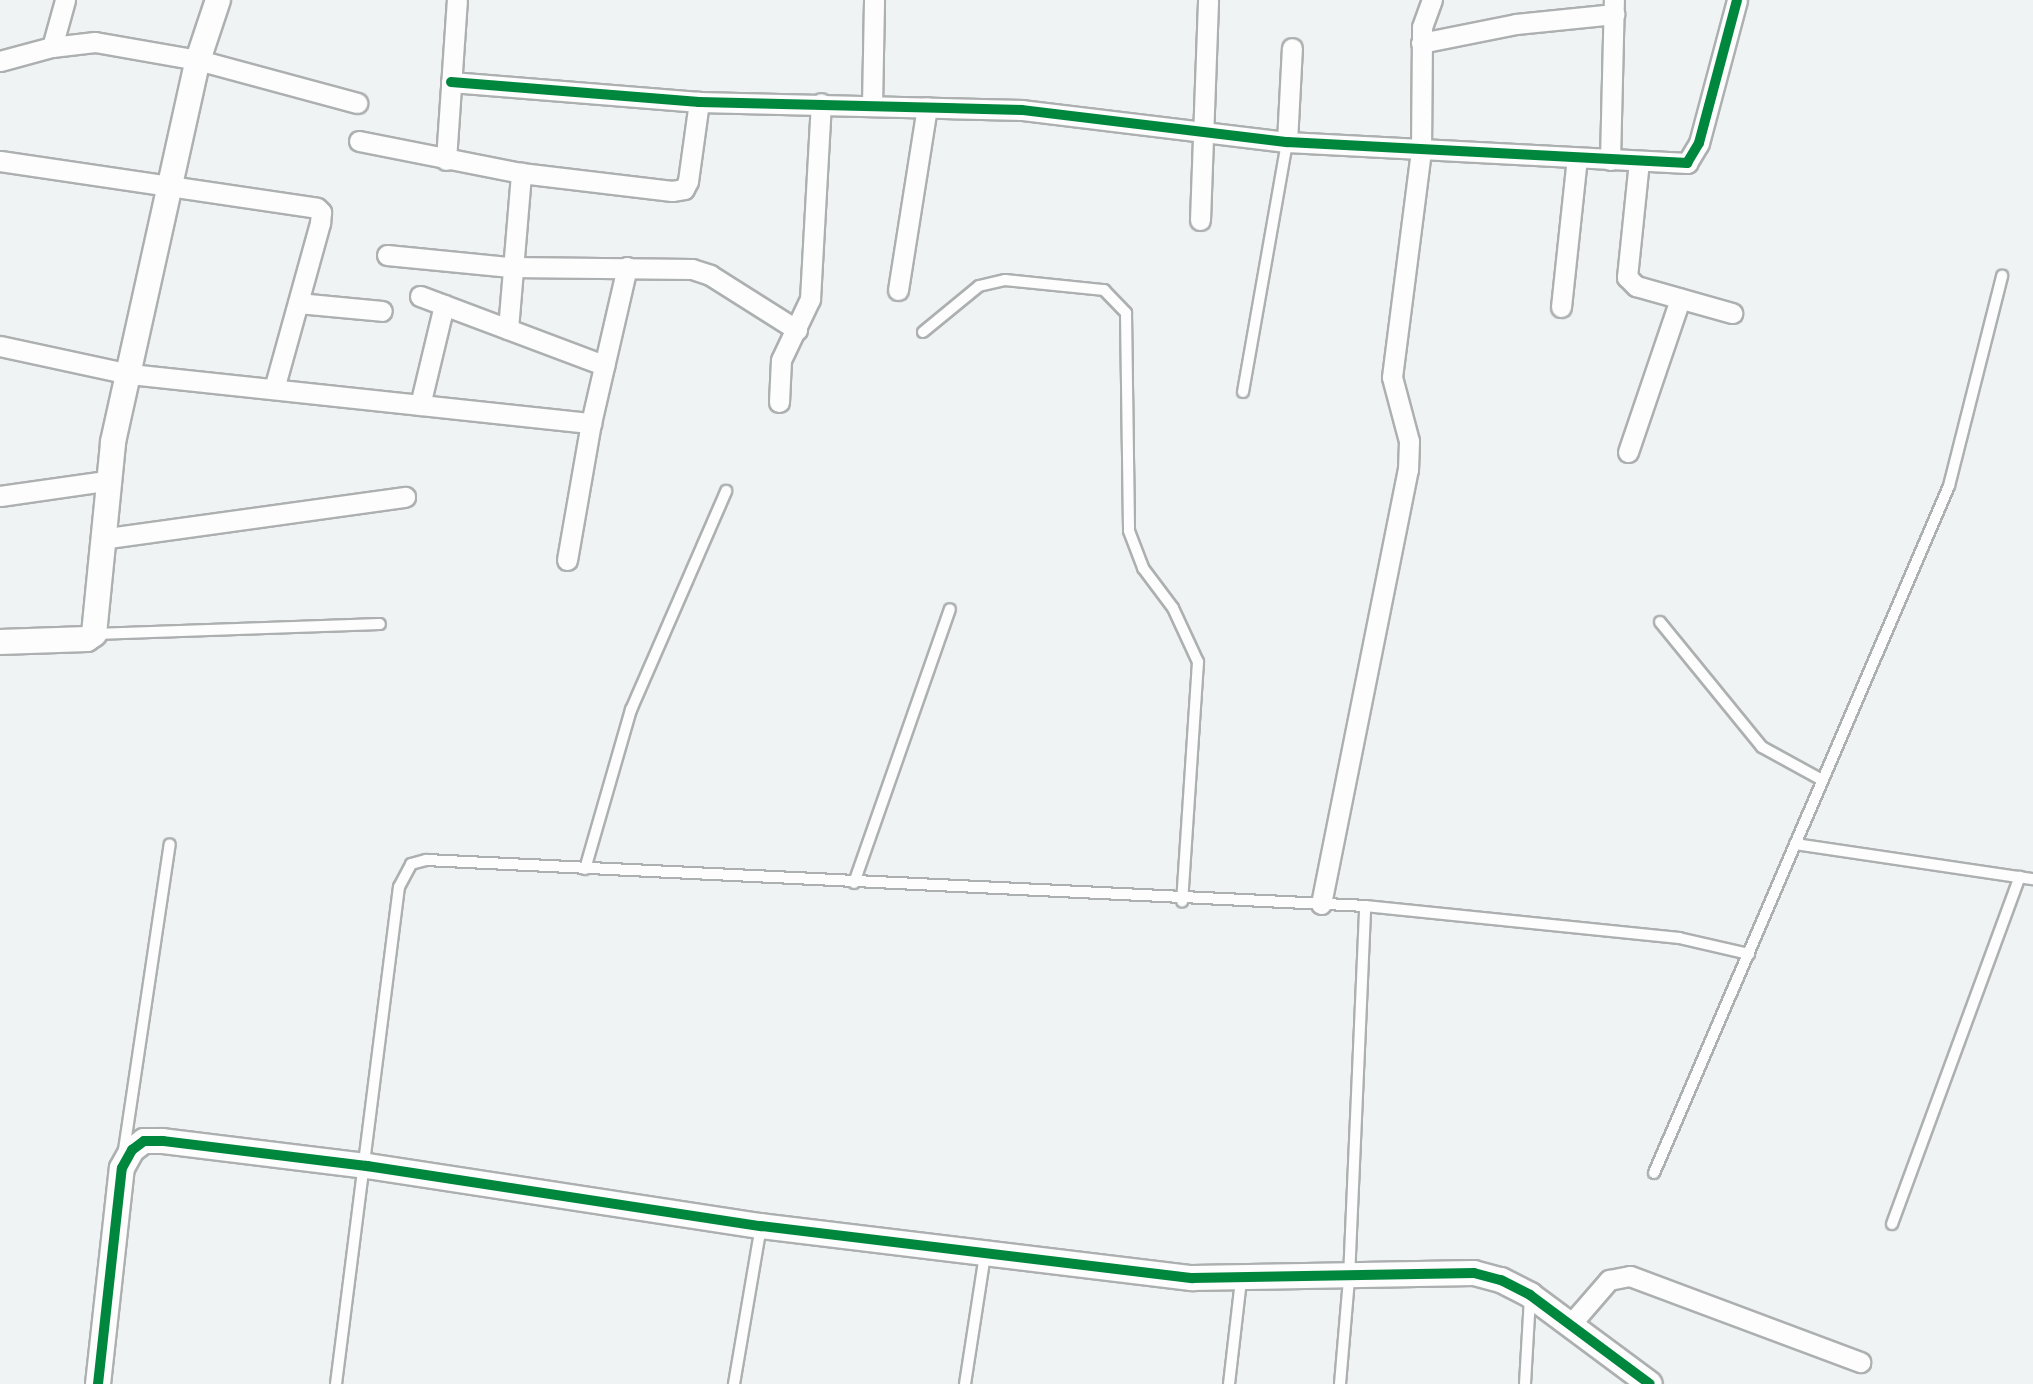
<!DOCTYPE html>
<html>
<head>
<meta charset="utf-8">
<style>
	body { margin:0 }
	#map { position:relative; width:2033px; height:1384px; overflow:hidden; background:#f0f3f4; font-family:"Titillium Web",sans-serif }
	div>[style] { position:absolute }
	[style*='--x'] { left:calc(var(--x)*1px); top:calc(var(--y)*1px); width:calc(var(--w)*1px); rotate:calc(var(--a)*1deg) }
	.roads { filter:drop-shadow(2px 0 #adb0b0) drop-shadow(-2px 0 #adb0b0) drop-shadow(0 2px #adb0b0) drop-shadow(0 -2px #adb0b0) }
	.service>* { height:10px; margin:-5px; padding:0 5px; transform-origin:5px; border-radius:5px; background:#fdfdfd }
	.minor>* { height:19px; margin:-9.5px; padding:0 9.5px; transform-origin:9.5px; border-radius:9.5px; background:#fdfdfd }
	.tertiary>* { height:24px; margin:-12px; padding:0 12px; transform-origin:12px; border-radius:12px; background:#fdfdfd }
	.cycleway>* { height:10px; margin:-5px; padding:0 5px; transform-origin:5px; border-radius:5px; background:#00873e }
	span { translate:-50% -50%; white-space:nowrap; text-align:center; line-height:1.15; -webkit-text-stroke:5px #eff4f5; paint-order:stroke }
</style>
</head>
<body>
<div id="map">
	<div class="roads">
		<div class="service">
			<i style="--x:923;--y:332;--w:72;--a:-39.4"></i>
			<i style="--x:979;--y:286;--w:27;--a:-13"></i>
			<i style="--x:1005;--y:280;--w:100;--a:5.8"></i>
			<i style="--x:1104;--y:290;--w:32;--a:46"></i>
			<i style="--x:1126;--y:313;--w:218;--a:89.2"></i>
			<i style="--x:1129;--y:531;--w:40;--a:69"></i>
			<i style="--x:1143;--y:568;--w:50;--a:53.1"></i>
			<i style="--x:1173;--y:608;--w:60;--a:65.2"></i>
			<i style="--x:1198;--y:662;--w:240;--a:93.8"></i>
			<i style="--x:1243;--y:392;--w:254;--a:-80"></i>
			<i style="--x:1660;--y:622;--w:161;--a:50.8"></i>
			<i style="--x:1762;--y:747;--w:68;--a:28.8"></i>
			<i style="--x:95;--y:634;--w:285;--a:-2"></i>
			<i style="--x:1795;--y:844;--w:241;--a:8.4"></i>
			<i style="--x:585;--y:869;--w:166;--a:-73.9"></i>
			<i style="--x:631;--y:710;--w:239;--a:-66.5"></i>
			<i style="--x:854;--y:883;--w:290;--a:-70.7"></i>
			<i style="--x:124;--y:1150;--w:309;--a:-81.5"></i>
			<i style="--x:1654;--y:1173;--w:748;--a:-66.76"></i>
			<i style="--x:1949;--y:486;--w:217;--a:-75.8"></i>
			<i style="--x:1892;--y:1224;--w:370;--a:-69.8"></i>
			<i style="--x:336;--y:1384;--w:501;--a:-82.78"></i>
			<i style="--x:399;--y:887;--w:26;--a:-62"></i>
			<i style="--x:411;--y:864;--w:16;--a:-15"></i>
			<i style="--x:426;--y:860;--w:940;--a:2.8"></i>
			<i style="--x:1365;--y:906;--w:316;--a:5.8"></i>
			<i style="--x:1679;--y:938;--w:72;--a:12.9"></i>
			<i style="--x:734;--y:1384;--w:160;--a:-80.3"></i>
			<i style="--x:965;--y:1384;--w:131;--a:-81.2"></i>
			<i style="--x:1229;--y:1384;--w:104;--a:-83.4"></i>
			<i style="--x:1340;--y:1384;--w:106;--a:-85.1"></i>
			<i style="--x:1349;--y:1278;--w:372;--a:-87.5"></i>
			<i style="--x:1525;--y:1384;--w:87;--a:-86.7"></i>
		</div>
		<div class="minor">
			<i style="--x:1421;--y:43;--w:97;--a:-11.3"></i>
			<i style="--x:1516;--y:24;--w:99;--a:-5.8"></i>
			<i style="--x:52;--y:47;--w:49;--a:-74.5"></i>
			<i style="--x:0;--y:61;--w:54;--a:-15.1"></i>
			<i style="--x:52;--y:47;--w:43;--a:-6.6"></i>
			<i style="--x:95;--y:42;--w:105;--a:9.9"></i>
			<i style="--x:198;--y:60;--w:165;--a:15.1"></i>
			<i style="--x:451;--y:82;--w:249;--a:4.6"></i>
			<i style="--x:699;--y:102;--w:323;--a:1.4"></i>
			<i style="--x:1022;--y:110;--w:267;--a:6.9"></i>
			<i style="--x:1287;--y:142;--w:401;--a:3"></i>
			<i style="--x:1687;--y:163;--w:23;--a:-59"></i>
			<i style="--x:1699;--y:143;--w:148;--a:-75.1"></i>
			<i style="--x:872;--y:106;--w:106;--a:-88.9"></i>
			<i style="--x:359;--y:141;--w:165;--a:11.2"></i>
			<i style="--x:521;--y:173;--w:152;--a:6.8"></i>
			<i style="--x:672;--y:191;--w:12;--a:-9"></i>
			<i style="--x:684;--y:189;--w:9;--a:-63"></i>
			<i style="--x:688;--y:181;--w:80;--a:-82.1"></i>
			<i style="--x:1287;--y:142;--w:94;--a:-87"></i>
			<i style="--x:446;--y:160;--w:160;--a:-86.1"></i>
			<i style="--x:1610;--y:160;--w:160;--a:-88.6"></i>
			<i style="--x:0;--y:161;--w:320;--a:8.4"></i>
			<i style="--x:317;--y:208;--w:6;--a:45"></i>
			<i style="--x:321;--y:212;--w:11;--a:95"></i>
			<i style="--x:320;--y:223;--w:172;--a:105.5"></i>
			<i style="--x:1639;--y:161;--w:117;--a:95.9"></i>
			<i style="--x:1627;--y:277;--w:13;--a:45"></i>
			<i style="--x:1636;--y:286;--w:100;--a:15.7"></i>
			<i style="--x:1200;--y:220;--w:220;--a:-87.9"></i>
			<i style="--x:387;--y:255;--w:124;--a:5.6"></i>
			<i style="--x:510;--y:267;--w:182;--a:0.6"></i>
			<i style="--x:692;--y:269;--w:19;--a:18"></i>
			<i style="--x:710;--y:275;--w:103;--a:32.3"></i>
			<i style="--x:898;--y:290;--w:185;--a:-81"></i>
			<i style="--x:420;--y:296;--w:197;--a:20.6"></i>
			<i style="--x:298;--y:303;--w:84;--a:5.4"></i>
			<i style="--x:1561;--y:307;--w:150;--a:-83.9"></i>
			<i style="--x:508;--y:329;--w:157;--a:-85.2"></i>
			<i style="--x:0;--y:346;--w:133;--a:12.2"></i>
			<i style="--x:130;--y:374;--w:464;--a:6.1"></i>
			<i style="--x:779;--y:402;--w:42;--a:-87.3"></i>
			<i style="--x:781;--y:360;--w:68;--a:-64.6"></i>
			<i style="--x:810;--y:299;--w:196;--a:-86.8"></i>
			<i style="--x:420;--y:405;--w:103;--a:-76.5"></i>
			<i style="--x:1628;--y:452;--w:162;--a:-71.2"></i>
			<i style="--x:0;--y:496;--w:107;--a:-8.1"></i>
			<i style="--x:101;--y:539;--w:307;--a:-7.9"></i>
			<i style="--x:567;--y:560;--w:139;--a:-80.1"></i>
			<i style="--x:591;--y:423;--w:160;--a:-77"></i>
			<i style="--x:1321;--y:904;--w:443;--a:-78.7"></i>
			<i style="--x:1408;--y:470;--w:29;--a:-88"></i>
			<i style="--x:1409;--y:441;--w:66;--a:-104.9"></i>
			<i style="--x:1392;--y:377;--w:228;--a:-82.7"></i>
			<i style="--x:1421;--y:151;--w:124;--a:-89.5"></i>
			<i style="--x:1422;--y:27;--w:29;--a:-70"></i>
			<i style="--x:1570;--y:1325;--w:60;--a:-49.1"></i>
			<i style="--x:1609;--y:1280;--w:21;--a:-11"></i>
			<i style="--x:1630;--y:1276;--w:246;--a:20.5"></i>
		</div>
		<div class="tertiary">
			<i style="--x:0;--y:642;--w:87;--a:-2"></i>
			<i style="--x:87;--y:639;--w:9;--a:-36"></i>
			<i style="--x:94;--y:634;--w:193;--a:-84.3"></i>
			<i style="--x:113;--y:442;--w:391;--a:-77.5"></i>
			<i style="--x:198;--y:60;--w:63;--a:-71.6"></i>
			<i style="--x:98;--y:1384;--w:217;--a:-83.7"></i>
			<i style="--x:122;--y:1168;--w:21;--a:-61"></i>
			<i style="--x:132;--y:1150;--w:15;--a:-37"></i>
			<i style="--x:144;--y:1141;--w:19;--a:0"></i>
			<i style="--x:163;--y:1141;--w:206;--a:7"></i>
			<i style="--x:367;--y:1166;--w:399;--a:8.7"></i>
			<i style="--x:761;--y:1226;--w:434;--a:6.9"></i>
			<i style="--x:1192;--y:1278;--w:282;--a:-1"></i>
			<i style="--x:1474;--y:1273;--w:28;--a:15"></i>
			<i style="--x:1501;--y:1280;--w:33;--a:27"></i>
			<i style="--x:1530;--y:1295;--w:149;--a:36.6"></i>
		</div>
	</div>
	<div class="cycleway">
		<i style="--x:451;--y:82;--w:249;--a:4.6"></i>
		<i style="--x:699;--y:102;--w:323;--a:1.4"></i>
		<i style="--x:1022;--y:110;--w:267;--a:6.9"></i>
		<i style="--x:1287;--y:142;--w:401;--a:3"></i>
		<i style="--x:1687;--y:163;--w:23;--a:-59"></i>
		<i style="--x:1699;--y:143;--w:148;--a:-75.1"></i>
		<i style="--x:98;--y:1384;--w:217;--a:-83.7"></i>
		<i style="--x:122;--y:1168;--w:21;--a:-61"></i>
		<i style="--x:132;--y:1150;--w:15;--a:-37"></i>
		<i style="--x:144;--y:1141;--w:19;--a:0"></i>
		<i style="--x:163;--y:1141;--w:206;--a:7"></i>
		<i style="--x:367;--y:1166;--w:399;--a:8.7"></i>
		<i style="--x:761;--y:1226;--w:434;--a:6.9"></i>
		<i style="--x:1192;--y:1278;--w:282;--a:-1"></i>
		<i style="--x:1474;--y:1273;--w:28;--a:15"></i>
		<i style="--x:1501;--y:1280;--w:33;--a:27"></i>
		<i style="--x:1530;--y:1295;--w:149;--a:36.6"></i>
	</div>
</div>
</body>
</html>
